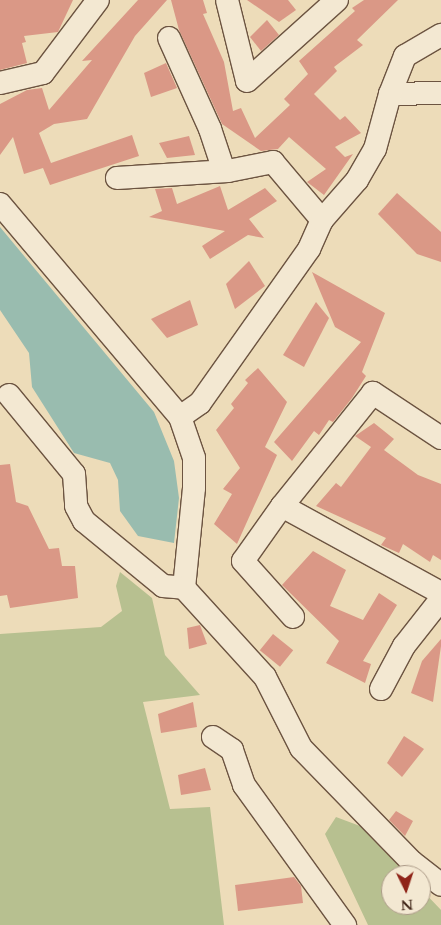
<!DOCTYPE html>
<html>
<head>
<meta charset="utf-8">
<style>
	body { margin:0 }
	#map { position:relative; width:441px; height:925px; overflow:hidden; background:#eddcb9; font-family:Cardo,serif }
	div>[style] { position:absolute }
	[style*='--x'] { left:calc(var(--x)*1px); top:calc(var(--y)*1px); width:calc(var(--w)*1px); rotate:calc(var(--a)*1deg) }
	.green>* { inset:0; background:#b7c090 }
	.water>* { inset:0; background:#99bcaf }
	.building>* { inset:0; background:#da9886; transform-origin:0 0 }
	.roads { filter:drop-shadow(1px 0 #6c5441) drop-shadow(-1px 0 #6c5441) drop-shadow(0 1px #6c5441) drop-shadow(0 -1px #6c5441) }
	.minor>* { height:22px; margin:-11px; padding:0 11px; transform-origin:11px; border-radius:11px; background:#f3e8d2 }
	span { translate:-50% -50%; white-space:nowrap; text-align:center; line-height:1.15; -webkit-text-stroke:4px #f3e8d2; paint-order:stroke }
	.north { position:absolute; left:381px; top:865px; width:50px; height:50px; box-sizing:border-box; background:#f3e8d2; border:1px solid #ac9b88; border-radius:50%; rotate:176deg; font-size:14px; font-weight:700; line-height:20px; text-align:center; color:#412719 }
	.north::after { content:''; display:block; margin:auto; width:18px; height:22px; background:#8f2418; clip-path:polygon(50% 0,100% 100%,50% 72%,0 100%) }
</style>
</head>
<body>
<div id="map">
	<div class="green">
		<i style="clip-path:polygon(120px 572px,152px 598px,165px 655px,200px 695px,143px 702px,170px 809px,210px 807px,224px 925px,0 925px,0 634px,101px 627px,122px 611px,116px 586px)"></i>
		<i style="clip-path:polygon(336px 817px,360px 826px,407px 875px,391px 875px,391px 905px,421px 905px,421px 889px,441px 910px,441px 925px,368px 925px,325px 834px)"></i>
	</div>
	<div class="water">
		<i style="clip-path:polygon(0 227px,154px 412px,174px 461px,179px 498px,174px 543px,138px 536px,120px 511px,118px 480px,110px 463px,74px 453px,32px 387px,29px 353px,0 310px)"></i>
	</div>
	<div class="building">
		<i style="clip-path:polygon(0 0,73px 0,58px 32px,24px 36px,26px 42px,22px 43px,27px 63px,0 70px)"></i>
		<i style="clip-path:polygon(138px 0,167px 0,135px 36px,87px 119px,54px 124px,39px 133px,51px 163px,132px 135px,139px 156px,50px 185px,43px 168px,24px 174px,13px 137px,0 155px,0 104px,27px 90px,42px 88px,49px 110px,92px 60px,82px 61px)"></i>
		<i style="clip-path:polygon(171px 0,203px 0,207px 13px,203px 14px,224px 62px,233px 111px,241px 108px,255px 138px,290px 105px,284px 99px,308px 74px,299px 61px,355px 11px,352px 8px,364px 0,398px 0,357px 40px,363px 45px,334px 67px,337px 71px,314px 94px,340px 120px,345px 116px,361px 133px,335px 147px,345px 157px,353px 154px,324px 195px,307px 182px,326px 169px,289px 137px,278px 149px,261px 151px,222px 124px,179px 30px)"></i>
		<i style="clip-path:polygon(247px 0,288px 0,296px 10px,279px 22px)"></i>
		<i style="clip-path:polygon(267px 20px,279px 35px,261px 51px,250px 37px)"></i>
		<i style="clip-path:polygon(166px 63px,177px 88px,151px 97px,144px 73px)"></i>
		<i style="clip-path:polygon(189px 136px,195px 155px,167px 158px,159px 143px)"></i>
		<i style="clip-path:polygon(220px 186px,228px 210px,265px 188px,277px 201px,249px 219px,264px 238px,248px 235px,210px 259px,202px 246px,225px 231px,149px 217px,162px 211px,155px 189px,172px 188px,177px 204px)"></i>
		<i style="clip-path:polygon(397px 193px,441px 232px,441px 262px,417px 254px,378px 214px)"></i>
		<i style="clip-path:polygon(249px 261px,265px 286px,235px 309px,226px 284px)"></i>
		<i style="clip-path:polygon(312px 272px,385px 313px,362px 372px,366px 376px,352px 398px,333px 422px,329px 420px,319px 435px,314px 431px,292px 461px,274px 442px,361px 342px,335px 327px)"></i>
		<i style="clip-path:polygon(190px 300px,198px 325px,167px 338px,151px 319px)"></i>
		<i style="clip-path:polygon(316px 302px,329px 318px,304px 367px,283px 355px)"></i>
		<i style="clip-path:polygon(258px 368px,287px 402px,265px 447px,277px 455px,237px 544px,214px 524px,232px 494px,223px 489px,240px 468px,216px 430px,234px 408px,231px 404px,248px 383px,245px 380px)"></i>
		<i style="clip-path:polygon(374px 423px,394px 439px,384px 450px,418px 475px,441px 484px,441px 560px,433px 555px,430px 562px,403px 544px,399px 553px,381px 545px,386px 538px,316px 506px,336px 483px,341px 487px,371px 447px,355px 436px)"></i>
		<i style="clip-path:polygon(10px 464px,16px 502px,28px 506px,49px 549px,59px 548px,62px 566px,75px 566px,78px 598px,10px 608px,7px 595px,0 596px,0 465px)"></i>
		<i style="clip-path:polygon(313px 551px,346px 570px,330px 606px,363px 620px,379px 593px,397px 605px,363px 661px,371px 664px,365px 683px,326px 663px,339px 641px,282px 585px)"></i>
		<i style="clip-path:polygon(200px 625px,207px 644px,189px 649px,187px 628px)"></i>
		<i style="left:273px;top:634px;width:26px;height:21px;rotate:39deg"></i>
		<i style="clip-path:polygon(441px 639px,441px 646px,433px 702px,411px 693px,422px 661px)"></i>
		<i style="clip-path:polygon(193px 702px,197px 727px,161px 733px,158px 714px)"></i>
		<i style="clip-path:polygon(404px 736px,424px 749px,402px 777px,387px 763px)"></i>
		<i style="clip-path:polygon(205px 768px,211px 790px,181px 795px,178px 775px)"></i>
		<i style="clip-path:polygon(396px 811px,413px 821px,405px 836px,389px 820px)"></i>
		<i style="clip-path:polygon(294px 877px,301px 886px,303px 903px,238px 911px,235px 885px)"></i>
	</div>
	<div class="roads">
		<div class="minor">
			<i style="--x:227;--y:0;--w:83;--a:76.1"></i>
			<i style="--x:247;--y:81;--w:121;--a:-42"></i>
			<i style="--x:169;--y:38;--w:100;--a:65.7"></i>
			<i style="--x:210;--y:129;--w:44;--a:71.6"></i>
			<i style="--x:0;--y:83;--w:44;--a:-13.1"></i>
			<i style="--x:43;--y:73;--w:91;--a:-53"></i>
			<i style="--x:390;--y:94;--w:51;--a:-1.1"></i>
			<i style="--x:117;--y:178;--w:111;--a:-3.6"></i>
			<i style="--x:228;--y:171;--w:46;--a:-11.3"></i>
			<i style="--x:273;--y:162;--w:76;--a:49.8"></i>
			<i style="--x:0;--y:204;--w:279;--a:49.8"></i>
			<i style="--x:180;--y:417;--w:43;--a:71.1"></i>
			<i style="--x:194;--y:458;--w:30;--a:90"></i>
			<i style="--x:194;--y:488;--w:100;--a:95.7"></i>
			<i style="--x:9;--y:395;--w:102;--a:50.6"></i>
			<i style="--x:74;--y:474;--w:32;--a:86"></i>
			<i style="--x:76;--y:506;--w:17;--a:62"></i>
			<i style="--x:84;--y:521;--w:102;--a:39.4"></i>
			<i style="--x:163;--y:586;--w:21;--a:5"></i>
			<i style="--x:184;--y:588;--w:120;--a:47.7"></i>
			<i style="--x:265;--y:677;--w:80;--a:63.1"></i>
			<i style="--x:301;--y:748;--w:159;--a:45.8"></i>
			<i style="--x:412;--y:862;--w:37;--a:38"></i>
			<i style="--x:180;--y:417;--w:24;--a:-35"></i>
			<i style="--x:200;--y:403;--w:189;--a:-54.7"></i>
			<i style="--x:309;--y:249;--w:32;--a:-66"></i>
			<i style="--x:322;--y:220;--w:53;--a:-48.8"></i>
			<i style="--x:357;--y:180;--w:36;--a:-60"></i>
			<i style="--x:375;--y:149;--w:57;--a:-74.7"></i>
			<i style="--x:390;--y:94;--w:41;--a:-68.5"></i>
			<i style="--x:405;--y:56;--w:42;--a:-30.3"></i>
			<i style="--x:441;--y:438;--w:82;--a:-146.5"></i>
			<i style="--x:373;--y:393;--w:145;--a:128.8"></i>
			<i style="--x:282;--y:506;--w:181;--a:28.7"></i>
			<i style="--x:282;--y:506;--w:67;--a:125.3"></i>
			<i style="--x:243;--y:561;--w:75;--a:48.2"></i>
			<i style="--x:381;--y:689;--w:49;--a:-61.9"></i>
			<i style="--x:404;--y:646;--w:60;--a:-51.8"></i>
			<i style="--x:213;--y:737;--w:23;--a:34"></i>
			<i style="--x:232;--y:750;--w:37;--a:71"></i>
			<i style="--x:244;--y:785;--w:173;--a:54.2"></i>
		</div>
	</div>
	<div class="north">N</div>
</div>
</body>
</html>
